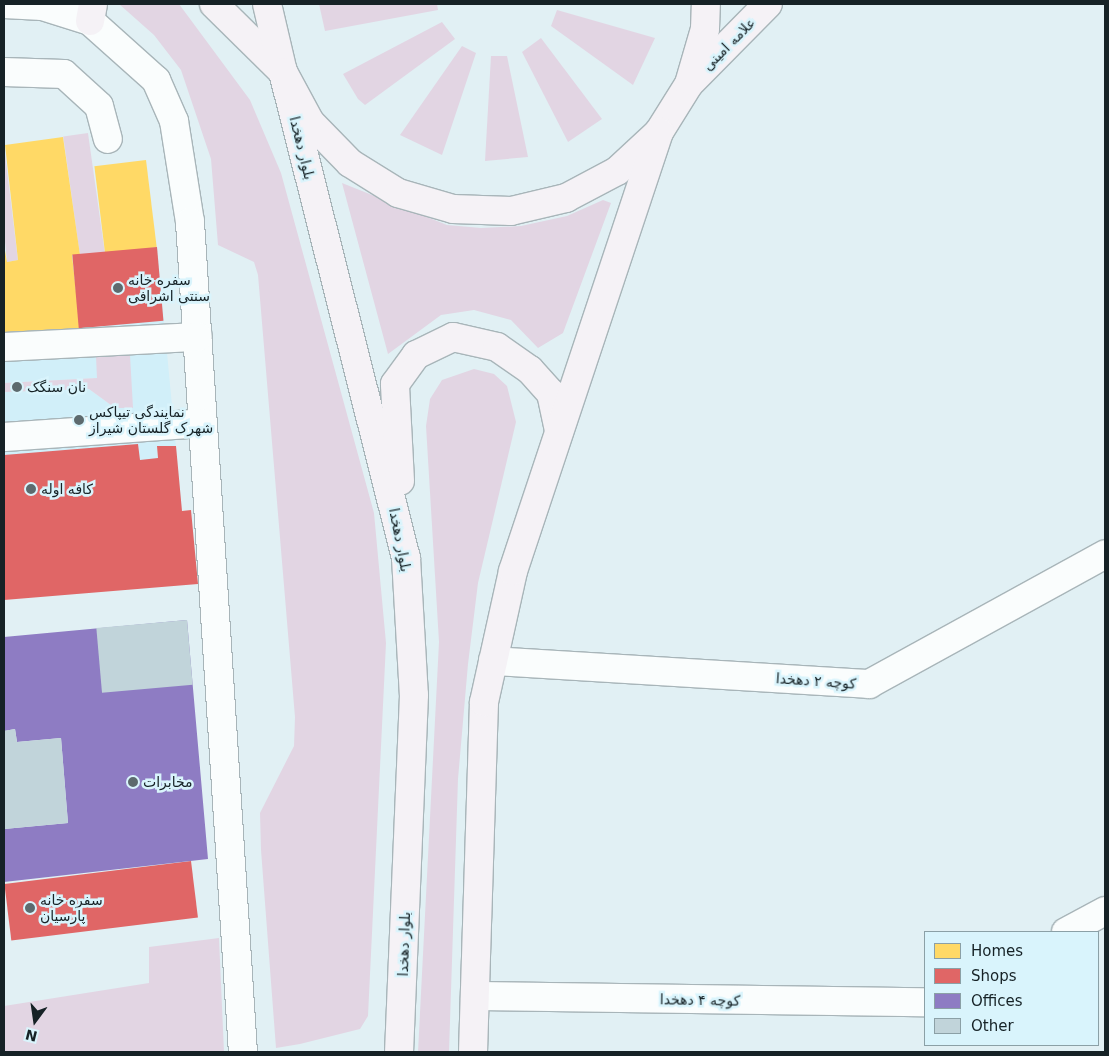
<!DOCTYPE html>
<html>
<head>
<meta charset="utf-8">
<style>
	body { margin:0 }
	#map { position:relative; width:1109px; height:1056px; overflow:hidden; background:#e1f0f4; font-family:"DejaVu Sans",Vazirmatn,sans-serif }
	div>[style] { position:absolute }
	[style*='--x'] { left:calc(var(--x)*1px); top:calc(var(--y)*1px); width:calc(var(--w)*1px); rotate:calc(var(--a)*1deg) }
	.built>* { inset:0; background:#d1eff9 }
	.green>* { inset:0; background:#e2d5e3; transform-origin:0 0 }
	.homes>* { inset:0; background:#ffd966; transform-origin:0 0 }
	.shops>* { inset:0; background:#e06666; transform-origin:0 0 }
	.offices>* { inset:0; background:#8e7cc3 }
	.building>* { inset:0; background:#c1d4da; transform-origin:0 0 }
	.roads { filter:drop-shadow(1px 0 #a8b5b9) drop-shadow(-1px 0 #a8b5b9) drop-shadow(0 1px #a8b5b9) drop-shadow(0 -1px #a8b5b9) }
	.minor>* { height:28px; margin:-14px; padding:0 14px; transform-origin:14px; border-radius:14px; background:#fafdfd }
	.major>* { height:28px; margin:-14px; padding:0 14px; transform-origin:14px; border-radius:14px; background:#f5f2f6 }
	.dots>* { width:14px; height:14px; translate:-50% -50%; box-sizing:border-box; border:2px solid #d9f4fc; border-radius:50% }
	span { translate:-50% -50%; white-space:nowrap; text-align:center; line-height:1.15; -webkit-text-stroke:5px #d9f4fc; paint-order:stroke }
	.street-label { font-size:14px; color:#162226 }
	.poi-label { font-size:14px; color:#162226 }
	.left { translate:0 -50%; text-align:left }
	.frame { position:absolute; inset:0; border:5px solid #162226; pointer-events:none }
	.legend { position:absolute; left:924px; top:931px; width:175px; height:115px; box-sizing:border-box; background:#d9f4fc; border:1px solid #8ba0a6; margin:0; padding:6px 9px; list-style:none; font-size:15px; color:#162226 }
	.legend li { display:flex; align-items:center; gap:10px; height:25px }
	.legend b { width:25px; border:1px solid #8ba0a6 }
	.north { position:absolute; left:10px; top:996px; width:50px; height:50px; -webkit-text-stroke:4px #d9f4fc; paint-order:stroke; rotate:194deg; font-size:14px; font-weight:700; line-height:20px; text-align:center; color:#162226 }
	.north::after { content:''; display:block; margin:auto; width:18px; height:22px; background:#162226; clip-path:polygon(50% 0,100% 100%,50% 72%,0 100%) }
</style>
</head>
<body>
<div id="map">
	<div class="built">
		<i style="clip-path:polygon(157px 247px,182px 511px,4px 529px,4px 392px,89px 389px,115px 408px,98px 378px,4px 383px,4px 262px)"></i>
	</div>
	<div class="green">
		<i style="clip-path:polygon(119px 4px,179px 4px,250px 100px,281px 173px,374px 513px,386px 643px,368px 1016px,360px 1029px,300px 1044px,276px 1048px,261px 850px,260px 813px,294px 746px,295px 717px,258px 275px,254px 262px,218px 245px,211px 159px,181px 70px,154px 35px)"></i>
		<i style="clip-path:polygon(319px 4px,437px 4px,438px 10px,325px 31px)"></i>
		<i style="clip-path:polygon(557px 10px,655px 38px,633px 85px,551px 26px)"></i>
		<i style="clip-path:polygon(442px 22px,455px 39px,365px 105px,358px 99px,343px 74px)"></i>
		<i style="clip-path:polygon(541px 38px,602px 119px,568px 142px,522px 52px)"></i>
		<i style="clip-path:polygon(462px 46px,476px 53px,442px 155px,400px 135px)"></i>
		<i style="clip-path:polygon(491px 56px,507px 56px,528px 157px,485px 161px)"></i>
		<i style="left:88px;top:133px;width:121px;height:25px;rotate:82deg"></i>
		<i style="clip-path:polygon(4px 145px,18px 260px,7px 262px,4px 231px)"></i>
		<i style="clip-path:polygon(342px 183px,447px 225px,481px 228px,521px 226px,567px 216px,603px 200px,611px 203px,563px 333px,538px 348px,511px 320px,474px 310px,441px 315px,388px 354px)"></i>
		<i style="clip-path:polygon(130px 355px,133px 408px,115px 408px,89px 389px,4px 392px,4px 383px,97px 378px,96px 357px)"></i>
		<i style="clip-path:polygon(474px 369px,494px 374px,507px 386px,516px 422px,478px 583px,468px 664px,458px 779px,449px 1052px,418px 1052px,439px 642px,426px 426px,430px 399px,442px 380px)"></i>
		<i style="clip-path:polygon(219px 938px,224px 1052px,4px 1052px,4px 1006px,149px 983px,149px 947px)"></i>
	</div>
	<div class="homes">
		<i style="clip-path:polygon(63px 137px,80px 255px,72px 255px,80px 328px,4px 334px,4px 245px,7px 262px,18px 260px,5px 145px)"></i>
		<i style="left:146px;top:160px;width:88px;height:52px;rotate:83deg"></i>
	</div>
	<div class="shops">
		<i style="left:157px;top:247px;width:74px;height:85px;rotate:85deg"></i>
		<i style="clip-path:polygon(138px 444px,140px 460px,158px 458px,157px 446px,176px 446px,182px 511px,191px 510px,198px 584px,4px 600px,4px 455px)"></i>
		<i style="left:191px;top:861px;width:57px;height:188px;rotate:83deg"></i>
	</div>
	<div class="offices">
		<i style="clip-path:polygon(187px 620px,208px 859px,4px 882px,4px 829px,68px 823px,61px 738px,17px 742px,15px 729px,4px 731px,4px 637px)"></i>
	</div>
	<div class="building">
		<i style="left:187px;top:620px;width:65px;height:91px;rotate:85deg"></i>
		<i style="clip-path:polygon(15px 729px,17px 742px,61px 738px,68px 823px,4px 829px,4px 731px)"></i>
	</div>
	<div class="roads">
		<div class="minor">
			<i style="--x:4;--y:4;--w:38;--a:3"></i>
			<i style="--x:42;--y:6;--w:50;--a:17.4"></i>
			<i style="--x:90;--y:21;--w:89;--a:41.8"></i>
			<i style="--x:156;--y:80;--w:45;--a:66.3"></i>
			<i style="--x:174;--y:121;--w:102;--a:81"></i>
			<i style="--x:190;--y:222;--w:832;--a:86.35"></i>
			<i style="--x:4;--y:72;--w:60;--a:1.9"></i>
			<i style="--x:64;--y:74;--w:47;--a:42.4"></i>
			<i style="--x:99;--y:106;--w:34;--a:75"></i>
			<i style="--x:4;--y:347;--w:194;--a:-3"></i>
			<i style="--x:4;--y:437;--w:199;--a:-4"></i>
			<i style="--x:493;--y:661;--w:377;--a:3.5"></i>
			<i style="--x:869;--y:684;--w:269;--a:-28.8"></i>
			<i style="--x:1066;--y:932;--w:44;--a:-28.3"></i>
			<i style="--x:475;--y:996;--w:450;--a:0.8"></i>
		</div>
		<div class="major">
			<i style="--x:214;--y:4;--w:97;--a:44.6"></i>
			<i style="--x:283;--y:72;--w:501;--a:75.8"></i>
			<i style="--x:406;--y:558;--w:137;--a:86.7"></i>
			<i style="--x:414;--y:695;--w:357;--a:92.4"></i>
			<i style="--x:267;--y:4;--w:70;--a:76.8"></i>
			<i style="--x:283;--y:72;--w:57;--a:61.6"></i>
			<i style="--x:310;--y:122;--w:57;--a:45.7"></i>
			<i style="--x:350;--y:163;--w:57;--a:32"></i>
			<i style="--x:398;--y:193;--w:57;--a:16.2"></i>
			<i style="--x:453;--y:209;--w:58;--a:2"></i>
			<i style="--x:511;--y:211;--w:57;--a:-13.3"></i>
			<i style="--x:566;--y:198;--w:58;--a:-27.9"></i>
			<i style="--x:617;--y:171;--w:57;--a:-42.9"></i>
			<i style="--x:659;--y:132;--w:57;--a:-58"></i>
			<i style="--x:689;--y:84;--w:57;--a:-73.8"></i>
			<i style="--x:705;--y:29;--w:25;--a:-88"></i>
			<i style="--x:90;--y:21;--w:17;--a:-80"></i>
			<i style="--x:692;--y:81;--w:108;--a:-45.4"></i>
			<i style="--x:400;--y:481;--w:97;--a:-93"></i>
			<i style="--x:395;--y:384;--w:36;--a:-54"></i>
			<i style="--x:416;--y:355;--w:41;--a:-25.9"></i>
			<i style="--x:453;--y:337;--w:45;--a:12.8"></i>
			<i style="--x:497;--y:347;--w:40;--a:34.9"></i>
			<i style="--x:530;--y:370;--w:31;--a:48"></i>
			<i style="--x:551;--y:393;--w:39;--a:78"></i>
			<i style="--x:473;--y:1052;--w:350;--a:-88.2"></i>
			<i style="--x:484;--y:702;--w:134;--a:-77.5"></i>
			<i style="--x:513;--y:571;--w:463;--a:-71.6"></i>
		</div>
	</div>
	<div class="dots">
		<i style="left:118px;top:288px;background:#5d6a6e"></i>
		<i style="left:17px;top:387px;background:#5d6a6e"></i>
		<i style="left:79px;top:420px;background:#5d6a6e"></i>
		<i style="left:31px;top:489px;background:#5d6a6e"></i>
		<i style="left:133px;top:782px;background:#5d6a6e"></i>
		<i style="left:30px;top:908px;background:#5d6a6e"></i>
	</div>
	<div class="street-label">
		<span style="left:729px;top:44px;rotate:-45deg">علامه امینی</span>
		<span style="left:302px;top:148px;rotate:76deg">بلوار دهخدا</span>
		<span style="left:400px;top:540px;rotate:79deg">بلوار دهخدا</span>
		<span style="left:816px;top:681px;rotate:4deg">کوچه ۲ دهخدا</span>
		<span style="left:404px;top:944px;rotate:-88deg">بلوار دهخدا</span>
		<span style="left:700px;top:1000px;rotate:1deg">کوچه ۴ دهخدا</span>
	</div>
	<div class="poi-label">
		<span class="left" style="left:128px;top:288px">سفره خانه<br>سنتی اشرافی</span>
		<span class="left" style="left:27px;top:387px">نان سنگک</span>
		<span class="left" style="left:89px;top:420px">نمایندگی تیپاکس<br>شهرک گلستان شیراز</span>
		<span class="left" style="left:41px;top:489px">کافه اوله</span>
		<span class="left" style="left:143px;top:782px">مخابرات</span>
		<span class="left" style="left:40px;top:908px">سفره خانه<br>پارسیان</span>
	</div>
	<div class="frame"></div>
	<ul class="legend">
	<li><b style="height:14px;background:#ffd966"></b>Homes</li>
	<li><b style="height:14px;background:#e06666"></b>Shops</li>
	<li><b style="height:14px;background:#8e7cc3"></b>Offices</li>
	<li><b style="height:14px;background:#c1d4da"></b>Other</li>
	</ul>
	<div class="north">N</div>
</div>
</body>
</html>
